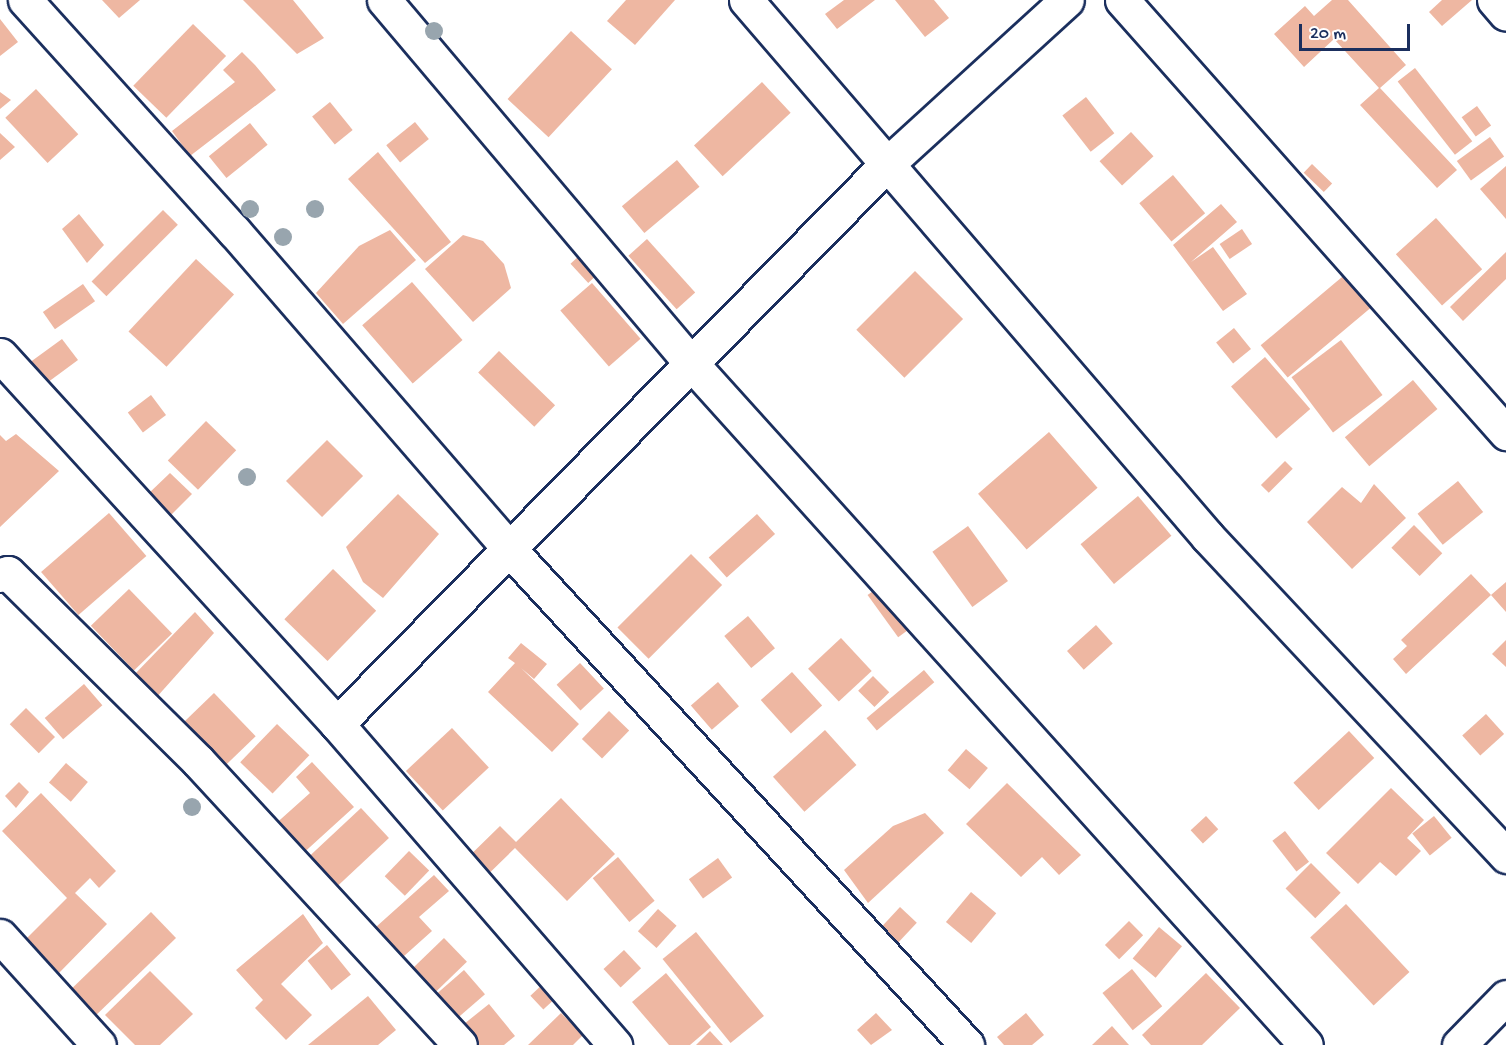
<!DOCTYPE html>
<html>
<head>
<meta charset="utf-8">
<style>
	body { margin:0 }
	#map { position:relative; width:1506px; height:1045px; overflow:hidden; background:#fff; font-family:"Gochi Hand",sans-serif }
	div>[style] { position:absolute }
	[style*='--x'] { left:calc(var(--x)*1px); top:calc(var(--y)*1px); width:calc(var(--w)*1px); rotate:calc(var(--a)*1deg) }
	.building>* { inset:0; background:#eeb7a2; transform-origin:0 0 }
	.roads { filter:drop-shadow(2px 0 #1b2f5e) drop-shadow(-2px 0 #1b2f5e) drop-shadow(0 2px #1b2f5e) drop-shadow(0 -2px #1b2f5e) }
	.minor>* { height:33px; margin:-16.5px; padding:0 16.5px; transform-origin:16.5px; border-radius:16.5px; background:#fff }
	.trees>* { width:18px; height:18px; margin:-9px; border-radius:50%; background:#98a5ae }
	span { translate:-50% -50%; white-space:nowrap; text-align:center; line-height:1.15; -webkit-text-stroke:5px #fff; paint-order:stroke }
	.scale { position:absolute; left:1299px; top:24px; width:111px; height:27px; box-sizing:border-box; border:3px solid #1b2f5e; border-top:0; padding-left:8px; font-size:18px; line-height:21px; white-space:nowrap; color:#1b2f5e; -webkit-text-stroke:4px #fff; paint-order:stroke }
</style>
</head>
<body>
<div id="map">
	<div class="building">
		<i style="clip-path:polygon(102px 0,140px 0,119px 18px)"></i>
		<i style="clip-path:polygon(243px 0,293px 0,324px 38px,297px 54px)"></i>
		<i style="clip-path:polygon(626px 0,675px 0,635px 45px,607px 21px)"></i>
		<i style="clip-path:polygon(844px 0,875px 0,837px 29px,825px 14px)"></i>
		<i style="clip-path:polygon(895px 0,934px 0,949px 18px,925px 37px)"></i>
		<i style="clip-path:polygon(1332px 0,1348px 0,1406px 65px,1380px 88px,1457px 170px,1437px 188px,1360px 105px,1379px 88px,1334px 39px,1304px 67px,1274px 34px,1305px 6px,1314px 16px)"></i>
		<i style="clip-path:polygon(1442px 0,1472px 0,1442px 26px,1429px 12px)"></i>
		<i style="clip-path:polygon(0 19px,18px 42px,0 56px)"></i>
		<i style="left:193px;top:24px;width:46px;height:86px;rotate:44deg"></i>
		<i style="left:571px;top:31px;width:56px;height:93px;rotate:43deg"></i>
		<i style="clip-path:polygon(242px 52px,255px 65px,250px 69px,255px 65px,276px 90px,190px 156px,172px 131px,235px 82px,223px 70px)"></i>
		<i style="left:1415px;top:68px;width:93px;height:22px;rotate:52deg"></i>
		<i style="left:762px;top:82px;width:42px;height:93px;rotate:47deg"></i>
		<i style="left:36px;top:89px;width:62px;height:42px;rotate:47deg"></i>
		<i style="clip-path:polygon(0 92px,11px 100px,0 109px)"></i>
		<i style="left:1086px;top:97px;width:46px;height:30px;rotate:52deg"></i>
		<i style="left:330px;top:102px;width:36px;height:23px;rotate:51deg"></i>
		<i style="left:1477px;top:106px;width:24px;height:19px;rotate:54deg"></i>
		<i style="left:415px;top:122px;width:22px;height:37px;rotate:51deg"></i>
		<i style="left:250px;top:123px;width:28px;height:53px;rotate:51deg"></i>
		<i style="left:1131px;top:132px;width:33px;height:43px;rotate:47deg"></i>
		<i style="clip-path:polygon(0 133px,15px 147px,0 160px)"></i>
		<i style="left:1490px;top:137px;width:24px;height:41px;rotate:54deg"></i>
		<i style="clip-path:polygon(378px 152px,451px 242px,425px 263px,348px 179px)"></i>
		<i style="left:677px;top:160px;width:35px;height:72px;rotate:50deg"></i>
		<i style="left:1312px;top:164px;width:28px;height:12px;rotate:44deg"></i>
		<i style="clip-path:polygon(1506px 166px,1506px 219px,1480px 189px)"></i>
		<i style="left:1173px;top:175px;width:50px;height:44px;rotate:50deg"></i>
		<i style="clip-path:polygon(1221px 204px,1237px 222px,1191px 262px,1213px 247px,1247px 294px,1223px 311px,1173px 245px)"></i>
		<i style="left:163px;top:210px;width:21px;height:101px;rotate:45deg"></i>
		<i style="clip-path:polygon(79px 214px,104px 245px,87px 263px,62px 229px)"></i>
		<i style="left:1436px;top:218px;width:69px;height:54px;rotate:48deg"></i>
		<i style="left:1242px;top:229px;width:18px;height:27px;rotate:56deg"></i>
		<i style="clip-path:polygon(390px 230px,416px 260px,343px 324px,316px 293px,359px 246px)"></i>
		<i style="clip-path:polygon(463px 235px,483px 241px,504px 264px,511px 288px,473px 322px,425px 269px)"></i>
		<i style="left:647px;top:239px;width:72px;height:25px;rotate:48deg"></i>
		<i style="clip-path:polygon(1506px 252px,1506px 279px,1463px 321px,1450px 307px)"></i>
		<i style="left:580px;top:255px;width:26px;height:13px;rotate:47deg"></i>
		<i style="left:196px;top:259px;width:52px;height:99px;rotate:43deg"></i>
		<i style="left:915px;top:271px;width:68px;height:83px;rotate:45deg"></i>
		<i style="left:1348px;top:272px;width:42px;height:114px;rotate:50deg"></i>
		<i style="left:412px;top:282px;width:77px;height:66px;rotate:49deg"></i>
		<i style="left:592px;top:283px;width:74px;height:42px;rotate:49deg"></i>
		<i style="left:83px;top:284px;width:21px;height:49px;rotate:55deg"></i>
		<i style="left:1234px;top:328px;width:27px;height:23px;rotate:51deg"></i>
		<i style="clip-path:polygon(62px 339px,78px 360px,36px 391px,29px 363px)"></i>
		<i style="left:1341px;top:340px;width:69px;height:62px;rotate:53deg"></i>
		<i style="left:499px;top:351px;width:78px;height:30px;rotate:44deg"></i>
		<i style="left:1265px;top:357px;width:69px;height:45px;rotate:49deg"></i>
		<i style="left:1413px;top:380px;width:38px;height:89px;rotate:50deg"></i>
		<i style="left:151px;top:395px;width:25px;height:29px;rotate:53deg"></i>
		<i style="left:206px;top:421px;width:42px;height:55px;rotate:44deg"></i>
		<i style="left:1049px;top:432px;width:74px;height:94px;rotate:49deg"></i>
		<i style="clip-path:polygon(16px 434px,59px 471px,0 527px,0 435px,6px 441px)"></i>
		<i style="left:327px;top:440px;width:51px;height:58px;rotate:45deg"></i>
		<i style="left:1285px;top:461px;width:11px;height:34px;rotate:45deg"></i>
		<i style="clip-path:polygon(170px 473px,192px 494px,165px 521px,147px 495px)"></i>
		<i style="left:1458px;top:481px;width:40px;height:52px;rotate:51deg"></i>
		<i style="clip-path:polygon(1374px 484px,1406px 518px,1352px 569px,1307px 522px,1342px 487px,1361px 503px)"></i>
		<i style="clip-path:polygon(398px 494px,439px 534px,383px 598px,363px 582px,346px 547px)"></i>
		<i style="left:1138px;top:496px;width:52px;height:75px;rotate:50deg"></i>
		<i style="left:109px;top:513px;width:57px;height:90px;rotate:49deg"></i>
		<i style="left:757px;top:514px;width:27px;height:65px;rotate:48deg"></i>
		<i style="left:1414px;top:525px;width:40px;height:32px;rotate:45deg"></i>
		<i style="left:968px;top:526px;width:68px;height:44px;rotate:54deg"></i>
		<i style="left:691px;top:554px;width:44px;height:104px;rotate:45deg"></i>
		<i style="left:333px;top:569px;width:60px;height:70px;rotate:44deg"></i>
		<i style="clip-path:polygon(1471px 574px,1491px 595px,1406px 674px,1393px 659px,1407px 646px,1401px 640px)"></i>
		<i style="left:887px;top:581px;width:52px;height:24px;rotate:54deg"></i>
		<i style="clip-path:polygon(1506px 582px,1506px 612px,1491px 595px)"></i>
		<i style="left:129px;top:589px;width:62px;height:53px;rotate:46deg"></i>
		<i style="clip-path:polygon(195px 612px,214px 633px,155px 699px,131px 678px)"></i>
		<i style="left:748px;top:616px;width:42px;height:31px;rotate:50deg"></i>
		<i style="left:1096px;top:625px;width:25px;height:39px;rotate:48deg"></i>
		<i style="left:841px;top:638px;width:45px;height:45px;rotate:47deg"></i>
		<i style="clip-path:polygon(1506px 640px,1506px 667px,1492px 654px)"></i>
		<i style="clip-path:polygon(521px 643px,547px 664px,534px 679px,521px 668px,579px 724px,552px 752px,488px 692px,515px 663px,508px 658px)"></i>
		<i style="left:580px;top:663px;width:35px;height:32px;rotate:47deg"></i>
		<i style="left:924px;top:670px;width:16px;height:75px;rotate:50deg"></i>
		<i style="left:792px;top:672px;width:45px;height:42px;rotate:48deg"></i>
		<i style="left:873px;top:676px;width:23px;height:21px;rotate:45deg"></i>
		<i style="left:718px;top:682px;width:32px;height:36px;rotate:49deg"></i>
		<i style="left:84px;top:684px;width:28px;height:52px;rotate:49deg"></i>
		<i style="left:214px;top:693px;width:60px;height:45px;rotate:46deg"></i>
		<i style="left:26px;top:708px;width:41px;height:23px;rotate:45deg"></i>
		<i style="left:609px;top:711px;width:28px;height:39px;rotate:44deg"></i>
		<i style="left:1486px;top:714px;width:27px;height:32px;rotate:48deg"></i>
		<i style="left:277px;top:724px;width:45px;height:53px;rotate:44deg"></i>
		<i style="left:452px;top:728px;width:54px;height:63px;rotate:47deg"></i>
		<i style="left:825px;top:730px;width:47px;height:70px;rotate:48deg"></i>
		<i style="left:1349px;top:731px;width:37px;height:76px;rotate:47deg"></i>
		<i style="left:966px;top:749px;width:29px;height:28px;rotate:41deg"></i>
		<i style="clip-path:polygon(312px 762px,354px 807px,299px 857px,272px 827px,310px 793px,296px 777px)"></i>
		<i style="left:66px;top:763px;width:29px;height:26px;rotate:41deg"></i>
		<i style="clip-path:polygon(19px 782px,29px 792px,16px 808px,5px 796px)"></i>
		<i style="clip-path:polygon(1007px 783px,1081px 855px,1059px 875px,1042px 857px,1021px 877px,966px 824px)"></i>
		<i style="clip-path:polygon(1391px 788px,1424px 820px,1407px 838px,1421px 851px,1396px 876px,1380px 862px,1358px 884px,1326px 853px)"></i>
		<i style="clip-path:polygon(41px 793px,116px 871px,99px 888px,90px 878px,75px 893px,107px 924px,59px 973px,25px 940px,67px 898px,2px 831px)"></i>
		<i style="clip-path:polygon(561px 798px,615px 854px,567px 901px,515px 848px,474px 888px,456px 869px,500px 826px,516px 842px)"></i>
		<i style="left:361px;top:808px;width:41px;height:71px;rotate:47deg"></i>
		<i style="clip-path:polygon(925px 813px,944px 833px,868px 903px,844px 870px,893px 826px)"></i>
		<i style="left:1206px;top:816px;width:18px;height:21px;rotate:47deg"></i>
		<i style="left:1434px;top:816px;width:28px;height:28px;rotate:51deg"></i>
		<i style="left:1285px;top:831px;width:39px;height:16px;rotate:52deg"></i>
		<i style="left:409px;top:851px;width:28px;height:35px;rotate:44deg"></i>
		<i style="left:618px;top:857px;width:57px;height:33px;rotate:50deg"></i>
		<i style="left:718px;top:858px;width:24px;height:36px;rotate:54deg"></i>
		<i style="left:1311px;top:863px;width:42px;height:36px;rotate:45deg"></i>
		<i style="clip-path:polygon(434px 875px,449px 891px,419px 917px,432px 931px,394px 965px,367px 935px)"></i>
		<i style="left:971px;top:892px;width:33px;height:39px;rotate:40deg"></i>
		<i style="left:1346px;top:904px;width:93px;height:49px;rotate:47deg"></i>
		<i style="left:900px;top:907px;width:23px;height:33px;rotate:43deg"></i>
		<i style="left:658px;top:909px;width:25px;height:30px;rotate:42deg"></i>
		<i style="left:151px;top:912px;width:36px;height:118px;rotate:46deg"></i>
		<i style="clip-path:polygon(303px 914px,323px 943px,281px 984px,312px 1015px,286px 1040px,255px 1008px,263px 1000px,236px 970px)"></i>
		<i style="left:1129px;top:921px;width:20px;height:34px;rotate:45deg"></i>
		<i style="left:1159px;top:927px;width:30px;height:41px;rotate:40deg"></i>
		<i style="left:696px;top:932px;width:108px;height:43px;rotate:51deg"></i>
		<i style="left:444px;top:938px;width:33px;height:50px;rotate:46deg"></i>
		<i style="left:327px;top:945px;width:38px;height:25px;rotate:51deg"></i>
		<i style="left:624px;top:950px;width:25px;height:28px;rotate:47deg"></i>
		<i style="left:1132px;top:969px;width:48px;height:38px;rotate:51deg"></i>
		<i style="left:464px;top:970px;width:32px;height:51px;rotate:49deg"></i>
		<i style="clip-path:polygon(150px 971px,193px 1014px,160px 1045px,135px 1045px,105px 1015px)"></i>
		<i style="clip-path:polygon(666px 973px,711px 1027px,690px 1045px,669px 1045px,632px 1002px)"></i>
		<i style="clip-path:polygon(1206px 973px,1240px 1008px,1202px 1045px,1151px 1045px,1142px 1035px)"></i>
		<i style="left:545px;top:982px;width:19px;height:20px;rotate:47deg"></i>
		<i style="clip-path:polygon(368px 996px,396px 1030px,378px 1045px,308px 1045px)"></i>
		<i style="clip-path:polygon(489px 1004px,515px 1036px,504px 1045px,472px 1045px,459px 1028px)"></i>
		<i style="clip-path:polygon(561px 1013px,583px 1035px,573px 1045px,528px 1045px)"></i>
		<i style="clip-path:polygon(876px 1013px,892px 1030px,871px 1045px,857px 1030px)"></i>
		<i style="clip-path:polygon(1026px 1013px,1044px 1035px,1032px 1045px,1004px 1045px,997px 1037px)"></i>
		<i style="clip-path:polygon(1112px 1026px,1129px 1045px,1092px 1045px)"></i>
		<i style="clip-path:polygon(710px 1031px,723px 1045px,696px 1045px)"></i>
	</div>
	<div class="roads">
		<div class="minor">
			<i style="--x:25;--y:0;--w:312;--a:47.9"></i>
			<i style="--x:234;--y:231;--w:422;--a:49.1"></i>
			<i style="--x:510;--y:550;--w:674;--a:47.29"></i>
			<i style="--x:384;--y:0;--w:475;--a:49.8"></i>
			<i style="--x:691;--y:363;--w:918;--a:47.96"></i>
			<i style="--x:746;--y:0;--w:708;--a:49.29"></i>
			<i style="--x:1208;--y:537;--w:437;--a:46.9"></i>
			<i style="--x:1122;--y:0;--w:579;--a:48.43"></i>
			<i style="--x:1494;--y:0;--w:18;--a:49"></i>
			<i style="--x:0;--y:355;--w:500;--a:47.6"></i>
			<i style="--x:337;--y:724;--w:425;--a:49.1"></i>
			<i style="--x:0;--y:575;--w:8;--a:-14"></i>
			<i style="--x:8;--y:573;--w:267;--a:44.7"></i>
			<i style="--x:198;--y:761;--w:386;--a:47.3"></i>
			<i style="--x:337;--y:724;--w:782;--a:-45.52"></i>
			<i style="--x:885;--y:166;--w:246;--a:-42.4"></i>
			<i style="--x:0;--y:936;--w:147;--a:47.8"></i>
			<i style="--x:1459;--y:1045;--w:67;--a:-45.6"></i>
		</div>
	</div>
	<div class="trees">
		<i style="left:434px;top:31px"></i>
		<i style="left:250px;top:209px"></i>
		<i style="left:315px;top:209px"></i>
		<i style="left:283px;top:237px"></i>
		<i style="left:247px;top:477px"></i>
		<i style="left:192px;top:807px"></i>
	</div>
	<div class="scale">20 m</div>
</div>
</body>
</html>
